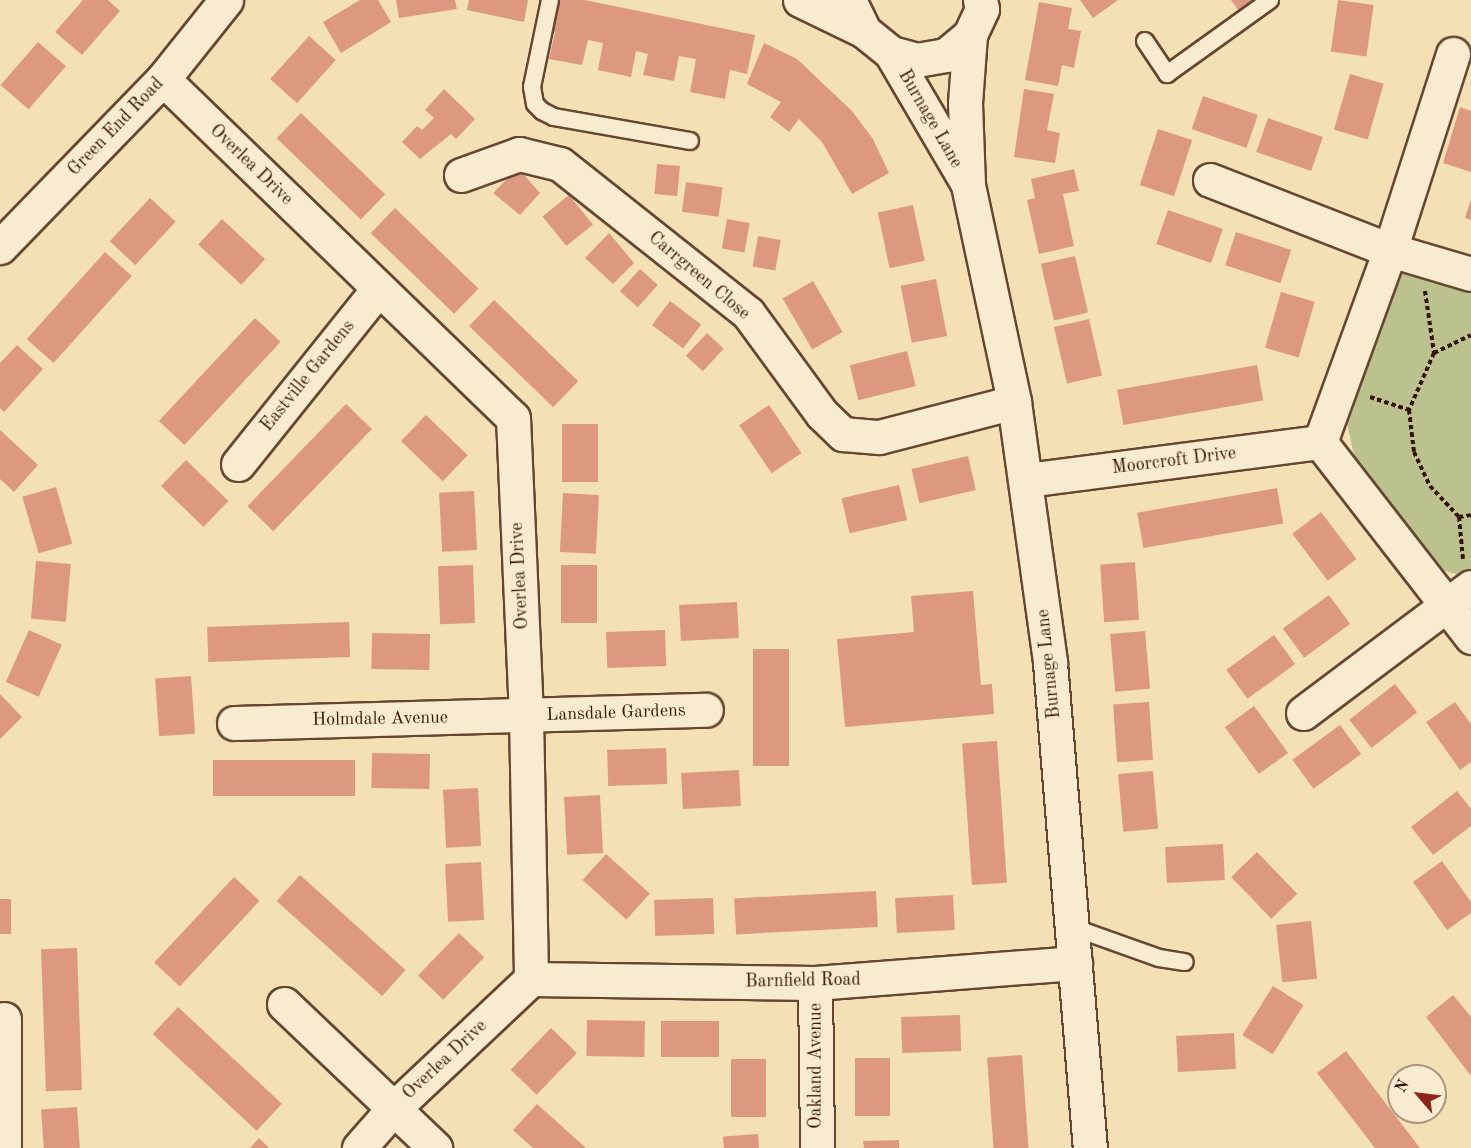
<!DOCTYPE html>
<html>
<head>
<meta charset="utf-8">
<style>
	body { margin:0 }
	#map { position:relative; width:1471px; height:1148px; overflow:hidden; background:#f4e0b5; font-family:"Old Standard TT",serif }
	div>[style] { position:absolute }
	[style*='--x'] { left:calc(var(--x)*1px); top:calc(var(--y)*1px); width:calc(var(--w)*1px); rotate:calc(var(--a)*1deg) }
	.green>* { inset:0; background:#bbc28d }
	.building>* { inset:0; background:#dd9980; transform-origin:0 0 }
	.path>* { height:4px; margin-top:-2px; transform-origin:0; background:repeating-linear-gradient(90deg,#351405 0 4.5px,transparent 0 7.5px) }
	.roads { filter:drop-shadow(2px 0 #654731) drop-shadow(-2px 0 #654731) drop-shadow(0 2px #654731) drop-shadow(0 -2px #654731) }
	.lane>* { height:16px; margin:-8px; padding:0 8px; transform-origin:8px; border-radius:8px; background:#f8ebcf }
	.street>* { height:33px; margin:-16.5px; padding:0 16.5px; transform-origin:16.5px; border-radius:16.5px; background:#f8ebcf }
	.secondary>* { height:33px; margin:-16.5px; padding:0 16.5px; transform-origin:16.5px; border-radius:16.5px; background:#f8ebcf }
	span { translate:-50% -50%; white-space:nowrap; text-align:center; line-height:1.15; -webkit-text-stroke:6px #f8ebcf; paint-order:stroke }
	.street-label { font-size:18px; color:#351405 }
	.north { position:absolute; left:1387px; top:1064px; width:60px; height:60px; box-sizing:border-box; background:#f8ebcf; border:2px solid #aa957e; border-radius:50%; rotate:298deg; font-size:16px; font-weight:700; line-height:24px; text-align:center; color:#351405 }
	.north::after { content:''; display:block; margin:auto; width:21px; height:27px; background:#8f2418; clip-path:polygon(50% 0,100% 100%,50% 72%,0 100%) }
</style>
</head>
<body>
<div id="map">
	<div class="green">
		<i style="clip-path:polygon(1407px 265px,1471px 283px,1471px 571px,1463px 576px,1432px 567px,1357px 469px,1346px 418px,1382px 281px)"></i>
	</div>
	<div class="building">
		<i style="clip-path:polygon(83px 0,108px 0,120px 11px,82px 55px,55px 32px)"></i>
		<i style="clip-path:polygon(360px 0,378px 0,391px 22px,341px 53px,323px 22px)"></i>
		<i style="clip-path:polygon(396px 0,455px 0,457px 9px,399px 18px)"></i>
		<i style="clip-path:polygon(469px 0,528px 0,524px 22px,467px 10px)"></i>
		<i style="clip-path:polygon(556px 0,585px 0,755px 35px,747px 74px,730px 70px,725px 99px,690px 92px,696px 59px,679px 56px,674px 81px,643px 75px,648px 54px,636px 51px,631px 77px,598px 70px,603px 43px,588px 40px,582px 65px,549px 59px,555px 32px,549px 31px)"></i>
		<i style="clip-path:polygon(1080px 0,1118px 0,1093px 18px)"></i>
		<i style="clip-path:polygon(1231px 0,1255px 0,1239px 11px)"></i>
		<i style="left:1338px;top:0;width:36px;height:52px;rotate:8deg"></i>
		<i style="clip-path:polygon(1039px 2px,1072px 8px,1068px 29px,1081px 31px,1074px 68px,1062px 65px,1058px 86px,1025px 80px)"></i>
		<i style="left:309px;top:36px;width:36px;height:58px;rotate:42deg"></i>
		<i style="left:38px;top:42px;width:37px;height:57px;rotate:41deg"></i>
		<i style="clip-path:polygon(764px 43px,797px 59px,852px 111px,873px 139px,889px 173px,852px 194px,822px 142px,799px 119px,789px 132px,770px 117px,781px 102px,747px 84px)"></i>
		<i style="left:1350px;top:74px;width:35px;height:58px;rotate:16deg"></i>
		<i style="clip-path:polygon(444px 89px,475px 119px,456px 139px,451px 134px,420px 159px,402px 142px,417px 126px,422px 130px,434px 118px,425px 110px)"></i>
		<i style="clip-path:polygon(1024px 89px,1054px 94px,1047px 130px,1060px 133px,1055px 163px,1014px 157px)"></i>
		<i style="left:1203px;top:96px;width:58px;height:35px;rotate:19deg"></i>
		<i style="clip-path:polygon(1460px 107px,1471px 111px,1471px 172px,1443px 163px)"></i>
		<i style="left:301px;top:113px;width:117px;height:35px;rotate:44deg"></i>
		<i style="left:1268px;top:118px;width:58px;height:36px;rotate:19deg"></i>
		<i style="left:1158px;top:129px;width:36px;height:59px;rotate:18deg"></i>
		<i style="left:657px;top:164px;width:23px;height:30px;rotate:5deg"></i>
		<i style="clip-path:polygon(518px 168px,540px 193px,520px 215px,493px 193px)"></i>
		<i style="clip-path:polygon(1074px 169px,1079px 191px,1063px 194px,1074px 246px,1039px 254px,1027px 200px,1035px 198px,1031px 179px)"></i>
		<i style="left:686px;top:182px;width:37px;height:30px;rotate:8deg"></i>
		<i style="left:569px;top:195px;width:38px;height:34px;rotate:51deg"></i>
		<i style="left:150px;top:198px;width:35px;height:59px;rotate:43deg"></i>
		<i style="clip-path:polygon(1471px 199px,1471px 220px,1465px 218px)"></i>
		<i style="left:913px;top:205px;width:57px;height:36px;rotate:78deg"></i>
		<i style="left:395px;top:208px;width:116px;height:35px;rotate:44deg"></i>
		<i style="left:1168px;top:210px;width:58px;height:36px;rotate:19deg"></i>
		<i style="left:222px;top:219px;width:59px;height:35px;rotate:43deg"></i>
		<i style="left:727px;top:219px;width:23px;height:30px;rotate:10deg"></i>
		<i style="left:1236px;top:232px;width:58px;height:35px;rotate:18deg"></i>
		<i style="clip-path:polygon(609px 233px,634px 263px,613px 284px,585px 258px)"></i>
		<i style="left:758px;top:236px;width:23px;height:31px;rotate:10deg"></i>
		<i style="left:105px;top:252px;width:36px;height:117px;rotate:42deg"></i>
		<i style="left:1075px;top:256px;width:58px;height:35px;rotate:77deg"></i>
		<i style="left:640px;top:269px;width:24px;height:30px;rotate:42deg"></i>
		<i style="left:936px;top:279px;width:58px;height:36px;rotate:79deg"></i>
		<i style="left:813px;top:281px;width:59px;height:35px;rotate:60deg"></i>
		<i style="left:1281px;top:292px;width:35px;height:58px;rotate:16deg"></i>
		<i style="left:494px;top:300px;width:117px;height:36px;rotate:44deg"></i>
		<i style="left:670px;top:301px;width:39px;height:30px;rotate:37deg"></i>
		<i style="left:255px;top:318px;width:35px;height:141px;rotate:43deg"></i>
		<i style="left:1089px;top:319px;width:58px;height:36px;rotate:77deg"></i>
		<i style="left:707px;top:333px;width:23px;height:31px;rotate:43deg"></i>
		<i style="clip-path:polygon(17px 345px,43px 369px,4px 412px,0 408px,0 363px)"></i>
		<i style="left:907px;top:351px;width:36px;height:59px;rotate:76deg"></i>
		<i style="left:1257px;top:365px;width:36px;height:142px;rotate:80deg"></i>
		<i style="left:346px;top:404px;width:36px;height:142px;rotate:44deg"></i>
		<i style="left:769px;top:405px;width:58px;height:36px;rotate:56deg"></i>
		<i style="left:426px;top:415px;width:58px;height:36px;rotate:44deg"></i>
		<i style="left:562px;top:424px;width:36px;height:58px"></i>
		<i style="clip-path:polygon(0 430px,38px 465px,14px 492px,0 479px)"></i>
		<i style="left:968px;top:456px;width:35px;height:58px;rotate:77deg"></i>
		<i style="left:186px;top:460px;width:59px;height:36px;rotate:44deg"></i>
		<i style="left:899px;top:485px;width:36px;height:59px;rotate:77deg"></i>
		<i style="left:56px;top:487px;width:59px;height:35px;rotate:74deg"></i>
		<i style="left:1277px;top:488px;width:36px;height:142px;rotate:80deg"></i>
		<i style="left:474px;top:491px;width:59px;height:35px;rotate:87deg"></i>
		<i style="left:563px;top:493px;width:36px;height:59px;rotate:3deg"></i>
		<i style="left:1321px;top:512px;width:59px;height:36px;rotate:53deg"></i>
		<i style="left:36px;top:561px;width:35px;height:58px;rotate:5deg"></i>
		<i style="left:1135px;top:562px;width:58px;height:35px;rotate:86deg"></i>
		<i style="left:473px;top:565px;width:58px;height:35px;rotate:88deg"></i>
		<i style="left:561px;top:565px;width:36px;height:58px"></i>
		<i style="clip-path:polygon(973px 591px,981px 685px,992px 684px,994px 714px,845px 727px,837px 639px,914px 632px,911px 596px)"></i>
		<i style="left:1329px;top:595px;width:36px;height:57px;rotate:54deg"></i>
		<i style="left:737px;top:602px;width:36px;height:58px;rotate:87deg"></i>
		<i style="left:349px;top:622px;width:35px;height:142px;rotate:88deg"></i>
		<i style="left:29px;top:630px;width:36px;height:57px;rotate:24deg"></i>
		<i style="left:665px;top:630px;width:36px;height:59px;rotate:88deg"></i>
		<i style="left:1145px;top:631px;width:58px;height:35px;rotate:85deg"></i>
		<i style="left:372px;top:633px;width:58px;height:36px;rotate:1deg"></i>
		<i style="left:1274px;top:635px;width:36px;height:59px;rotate:54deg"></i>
		<i style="left:753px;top:649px;width:36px;height:117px"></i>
		<i style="left:191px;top:676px;width:58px;height:36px;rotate:86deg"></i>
		<i style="left:1395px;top:684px;width:36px;height:58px;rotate:52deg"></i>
		<i style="clip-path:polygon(0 694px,22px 717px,0 739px)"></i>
		<i style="left:1149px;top:702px;width:58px;height:36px;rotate:86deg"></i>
		<i style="clip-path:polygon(1455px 702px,1471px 724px,1471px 762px,1460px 770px,1426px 722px)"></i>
		<i style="left:1254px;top:706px;width:58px;height:36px;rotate:54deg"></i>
		<i style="left:1340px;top:725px;width:36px;height:59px;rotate:54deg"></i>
		<i style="left:997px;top:741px;width:142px;height:35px;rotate:86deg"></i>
		<i style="left:666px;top:748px;width:36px;height:59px;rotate:88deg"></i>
		<i style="left:372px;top:753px;width:58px;height:35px;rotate:1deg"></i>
		<i style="left:355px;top:760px;width:36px;height:142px;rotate:90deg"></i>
		<i style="left:739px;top:770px;width:36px;height:58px;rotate:87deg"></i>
		<i style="left:1153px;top:771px;width:58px;height:35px;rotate:85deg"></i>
		<i style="left:478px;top:788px;width:58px;height:35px;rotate:87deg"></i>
		<i style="clip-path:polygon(1457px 791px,1471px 809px,1471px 826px,1433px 855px,1411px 827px)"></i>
		<i style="left:600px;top:795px;width:58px;height:36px;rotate:87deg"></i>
		<i style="left:1223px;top:844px;width:36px;height:58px;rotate:87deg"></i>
		<i style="left:1257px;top:852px;width:58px;height:36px;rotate:46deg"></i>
		<i style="left:606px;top:854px;width:59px;height:35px;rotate:42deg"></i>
		<i style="clip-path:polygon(1442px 861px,1471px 902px,1471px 913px,1447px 930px,1413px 882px)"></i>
		<i style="left:481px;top:862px;width:58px;height:36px;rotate:87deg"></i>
		<i style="left:300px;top:875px;width:142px;height:35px;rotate:42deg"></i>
		<i style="left:234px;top:877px;width:35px;height:117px;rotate:43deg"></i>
		<i style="left:876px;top:891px;width:36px;height:142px;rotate:87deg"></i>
		<i style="left:953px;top:895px;width:35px;height:58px;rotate:87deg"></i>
		<i style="left:713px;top:898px;width:36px;height:59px;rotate:88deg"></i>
		<i style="left:0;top:899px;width:11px;height:35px"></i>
		<i style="left:1311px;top:921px;width:58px;height:35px;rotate:84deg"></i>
		<i style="left:459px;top:933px;width:35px;height:59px;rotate:44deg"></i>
		<i style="left:77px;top:948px;width:142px;height:36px;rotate:88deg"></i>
		<i style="left:1273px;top:986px;width:36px;height:58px;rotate:32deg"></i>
		<i style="clip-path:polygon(1453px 995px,1471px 1017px,1471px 1076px,1426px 1017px)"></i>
		<i style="left:178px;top:1007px;width:142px;height:37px;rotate:43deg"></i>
		<i style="left:960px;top:1015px;width:36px;height:59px;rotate:88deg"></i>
		<i style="left:587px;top:1020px;width:58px;height:36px;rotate:1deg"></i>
		<i style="left:661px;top:1021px;width:58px;height:36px"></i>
		<i style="left:551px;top:1028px;width:36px;height:58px;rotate:44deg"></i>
		<i style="left:1234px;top:1033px;width:36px;height:58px;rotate:87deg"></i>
		<i style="clip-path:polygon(1346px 1051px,1374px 1088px,1420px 1148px,1375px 1148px,1331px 1091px,1317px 1073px)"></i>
		<i style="left:1022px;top:1055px;width:93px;height:35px;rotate:86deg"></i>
		<i style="left:855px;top:1058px;width:35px;height:58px"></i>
		<i style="left:731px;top:1059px;width:35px;height:58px"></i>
		<i style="clip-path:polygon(537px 1104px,555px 1120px,586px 1148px,533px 1148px,513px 1130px)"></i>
		<i style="left:77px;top:1107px;width:41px;height:36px;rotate:86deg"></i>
		<i style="left:758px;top:1134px;width:14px;height:35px;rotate:86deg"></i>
		<i style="clip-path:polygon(259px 1138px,269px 1148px,250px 1148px)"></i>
		<i style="clip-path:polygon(899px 1140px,899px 1148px,864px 1148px,863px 1141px)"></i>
	</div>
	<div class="path">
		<i style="--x:1425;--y:291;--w:63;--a:81.7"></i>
		<i style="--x:1434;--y:353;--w:62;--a:113.7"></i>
		<i style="--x:1409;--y:410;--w:42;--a:83.2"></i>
		<i style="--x:1414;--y:452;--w:38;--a:65"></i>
		<i style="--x:1430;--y:486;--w:42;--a:46.9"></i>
		<i style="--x:1459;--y:517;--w:42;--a:84.6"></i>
		<i style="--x:1434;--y:353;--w:41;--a:-25.9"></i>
		<i style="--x:1370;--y:397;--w:41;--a:18.4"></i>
		<i style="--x:1459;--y:517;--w:12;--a:-9"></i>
	</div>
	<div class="roads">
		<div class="lane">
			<i style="--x:550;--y:0;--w:89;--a:101.7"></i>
			<i style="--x:532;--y:87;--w:17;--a:80"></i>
			<i style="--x:535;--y:104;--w:10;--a:45"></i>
			<i style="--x:542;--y:111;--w:13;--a:27"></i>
			<i style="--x:554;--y:117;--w:138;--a:10"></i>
			<i style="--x:1145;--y:41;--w:40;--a:56"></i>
			<i style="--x:1167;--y:74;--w:127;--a:-35.7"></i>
			<i style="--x:1072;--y:927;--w:92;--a:19.6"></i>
			<i style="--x:1159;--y:958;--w:26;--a:9"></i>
		</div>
		<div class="street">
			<i style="--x:849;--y:0;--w:34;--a:64"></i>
			<i style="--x:864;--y:31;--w:35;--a:39"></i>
			<i style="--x:891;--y:53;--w:148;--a:59.6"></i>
			<i style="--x:980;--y:0;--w:9;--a:77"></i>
			<i style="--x:982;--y:9;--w:29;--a:115"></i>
			<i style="--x:970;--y:35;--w:68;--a:94.2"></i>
			<i style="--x:965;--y:103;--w:82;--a:87.9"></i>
			<i style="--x:968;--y:185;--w:222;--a:78"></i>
			<i style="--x:1014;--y:402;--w:263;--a:82.1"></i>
			<i style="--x:1050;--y:663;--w:487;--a:85.3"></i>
			<i style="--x:891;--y:53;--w:27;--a:15"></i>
			<i style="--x:917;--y:60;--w:29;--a:-10"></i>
			<i style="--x:946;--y:55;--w:31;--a:-40"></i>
			<i style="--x:1453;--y:54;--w:206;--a:107.8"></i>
			<i style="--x:1390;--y:250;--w:204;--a:110"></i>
			<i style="--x:1320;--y:442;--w:247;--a:52.2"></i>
			<i style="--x:163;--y:79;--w:487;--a:44.1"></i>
			<i style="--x:513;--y:418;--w:297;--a:87.5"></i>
			<i style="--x:526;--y:715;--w:264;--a:88.9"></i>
			<i style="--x:531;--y:979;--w:190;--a:136.7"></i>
			<i style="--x:393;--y:1109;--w:52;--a:131.1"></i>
			<i style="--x:461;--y:175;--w:62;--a:-19.9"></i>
			<i style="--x:519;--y:154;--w:42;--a:13.7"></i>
			<i style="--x:560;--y:164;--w:240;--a:38.4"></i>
			<i style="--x:748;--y:313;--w:125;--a:53.8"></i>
			<i style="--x:822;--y:414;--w:29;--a:44"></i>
			<i style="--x:843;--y:434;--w:36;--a:5"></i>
			<i style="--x:879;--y:437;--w:139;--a:-14.5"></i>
			<i style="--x:1210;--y:180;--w:193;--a:21.3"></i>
			<i style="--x:1390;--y:250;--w:84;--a:16.5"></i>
			<i style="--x:0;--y:247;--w:234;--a:-45.9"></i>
			<i style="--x:163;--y:79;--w:101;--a:-51.4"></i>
			<i style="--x:238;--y:464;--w:224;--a:-51.3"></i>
			<i style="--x:1027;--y:480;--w:295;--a:-7.4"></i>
			<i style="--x:1303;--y:713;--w:210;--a:-36.9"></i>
			<i style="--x:234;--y:723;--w:472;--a:-1.6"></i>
			<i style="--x:531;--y:979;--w:284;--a:0.8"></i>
			<i style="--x:815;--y:983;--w:261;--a:-4.4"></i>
			<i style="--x:815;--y:983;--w:165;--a:89.3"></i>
			<i style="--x:284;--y:1004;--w:209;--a:43.6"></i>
			<i style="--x:4;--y:1019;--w:129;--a:90"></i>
		</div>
		<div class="secondary">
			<i style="--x:800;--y:0;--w:71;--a:25.8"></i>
		</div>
	</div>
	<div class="street-label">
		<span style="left:930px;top:119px;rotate:60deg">Burnage Lane</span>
		<span style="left:116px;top:127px;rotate:-46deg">Green End Road</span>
		<span style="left:251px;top:165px;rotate:44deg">Overlea Drive</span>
		<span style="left:699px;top:276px;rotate:40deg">Carrgreen Close</span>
		<span style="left:308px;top:376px;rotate:-51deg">Eastville Gardens</span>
		<span style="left:1174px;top:461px;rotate:-7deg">Moorcroft Drive</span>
		<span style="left:520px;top:576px;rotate:-93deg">Overlea Drive</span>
		<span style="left:1049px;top:664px;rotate:-96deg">Burnage Lane</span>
		<span style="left:616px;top:713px;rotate:-2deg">Lansdale Gardens</span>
		<span style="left:380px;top:719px;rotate:-1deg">Holmdale Avenue</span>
		<span style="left:803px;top:981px;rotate:-1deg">Barnfield Road</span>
		<span style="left:445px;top:1060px;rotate:-43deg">Overlea Drive</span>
		<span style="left:816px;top:1066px;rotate:-90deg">Oakland Avenue</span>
	</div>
	<div class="north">N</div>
</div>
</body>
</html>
